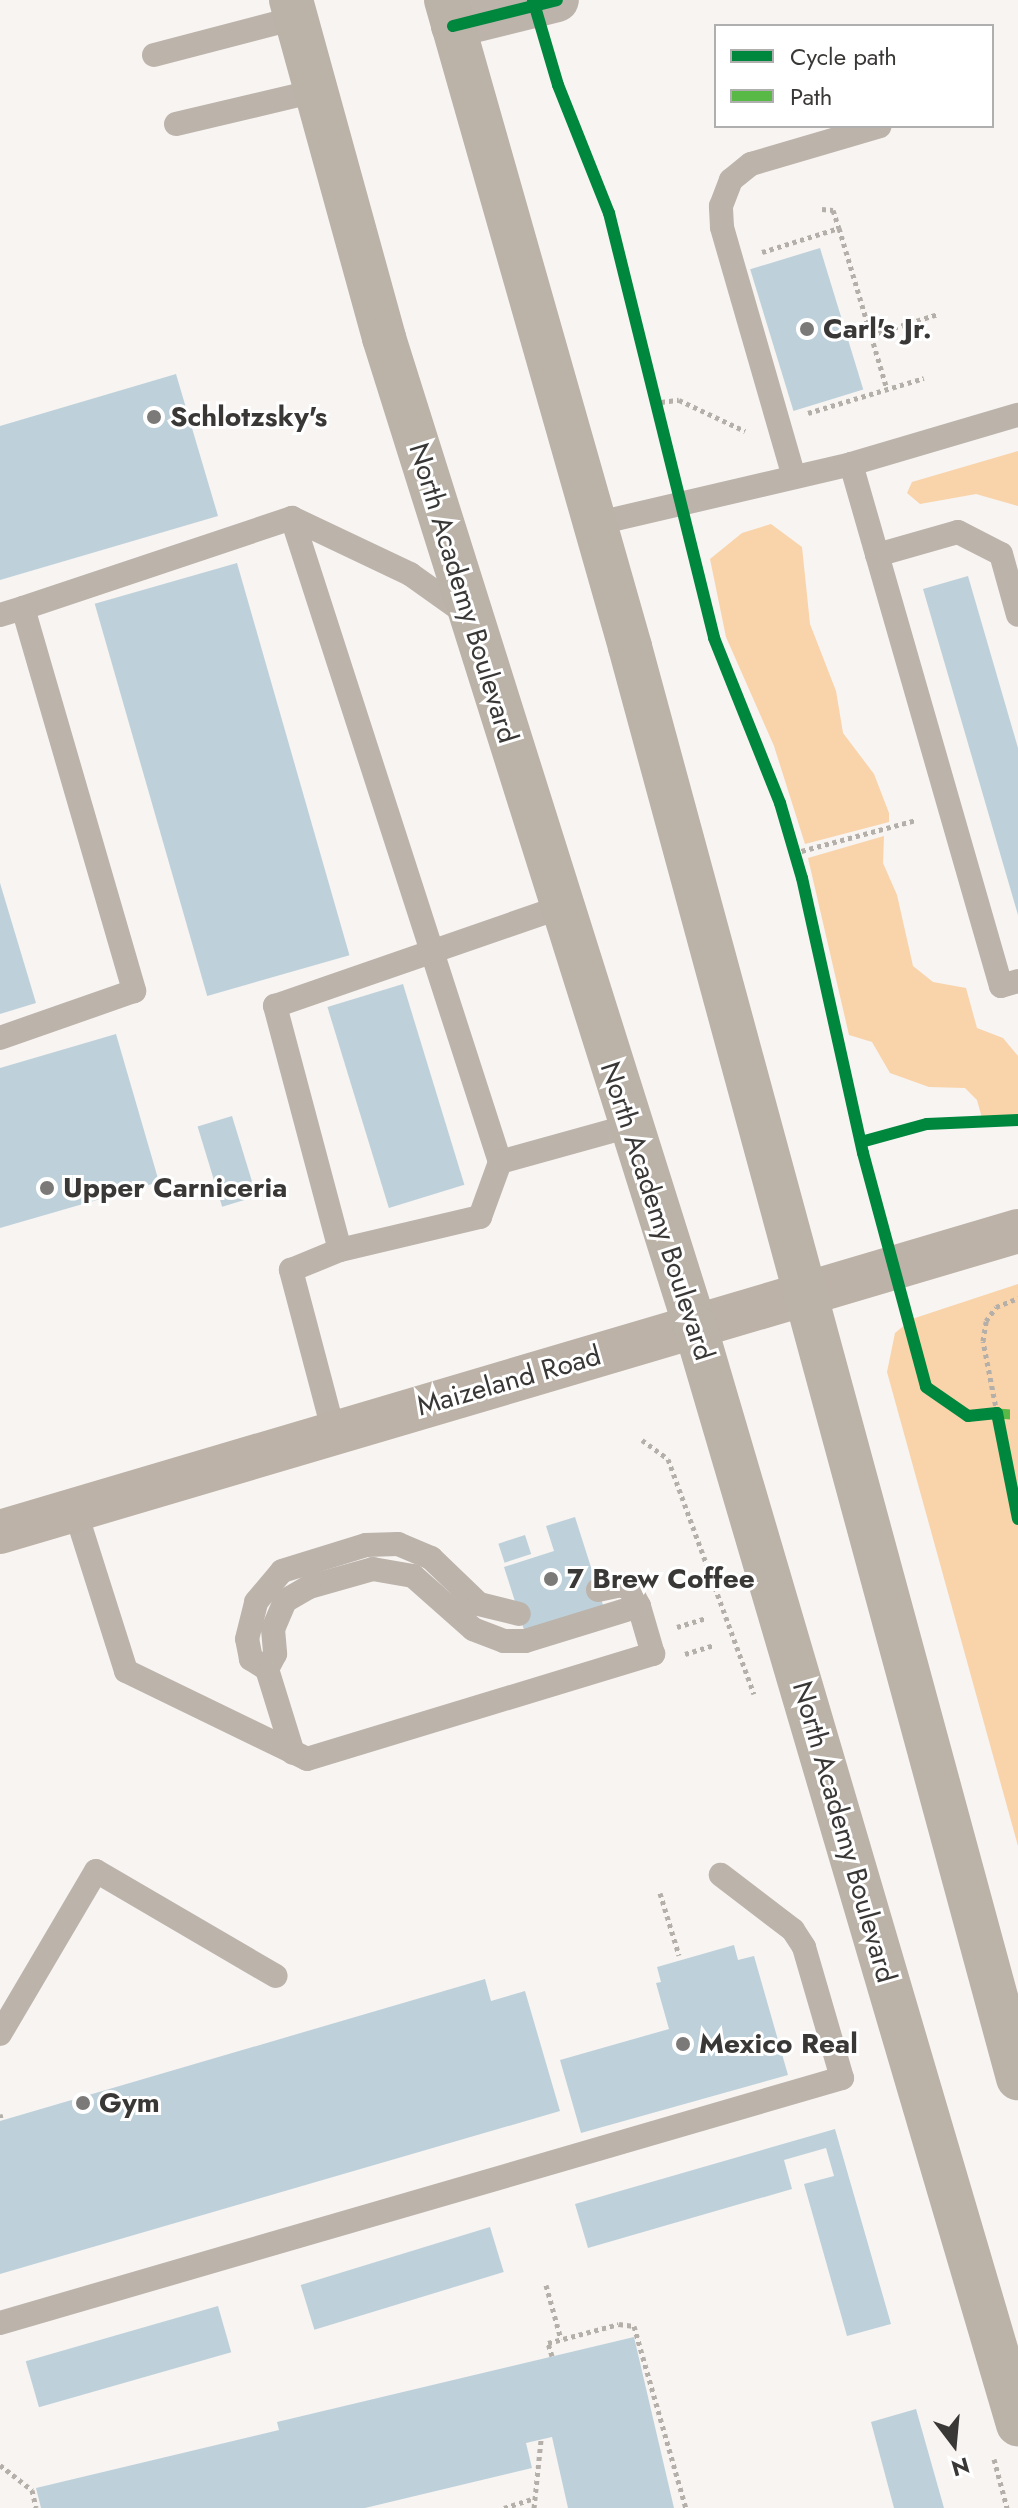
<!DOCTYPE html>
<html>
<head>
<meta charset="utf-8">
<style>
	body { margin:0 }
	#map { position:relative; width:1018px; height:2508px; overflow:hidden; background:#f7f4f2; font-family:Jost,sans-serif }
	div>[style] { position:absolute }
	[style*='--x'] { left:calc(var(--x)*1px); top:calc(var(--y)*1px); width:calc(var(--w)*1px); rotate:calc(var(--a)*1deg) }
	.green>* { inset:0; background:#f9d3a9 }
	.building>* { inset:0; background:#bed1da; transform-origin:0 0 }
	.path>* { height:5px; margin-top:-2.5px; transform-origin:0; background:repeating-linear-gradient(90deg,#b5afa9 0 4px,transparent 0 8px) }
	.service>* { height:24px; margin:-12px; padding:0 12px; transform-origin:12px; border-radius:12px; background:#bcb3ab }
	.minor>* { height:44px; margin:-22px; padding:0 22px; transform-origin:22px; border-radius:22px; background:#bcb3ab }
	.secondary>* { height:44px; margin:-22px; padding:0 22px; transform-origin:22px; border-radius:22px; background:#bcb2a7 }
	.trunk>* { height:44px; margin:-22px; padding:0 22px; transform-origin:22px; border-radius:22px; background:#bbb2a8 }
	.quiet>* { height:10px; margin-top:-5px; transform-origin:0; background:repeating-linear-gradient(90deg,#58b947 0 20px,transparent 0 30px) }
	.cycleway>* { height:12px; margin:-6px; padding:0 6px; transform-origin:6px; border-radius:6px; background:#00873e }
	.dots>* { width:22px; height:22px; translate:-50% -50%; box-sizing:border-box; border:4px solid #fff; border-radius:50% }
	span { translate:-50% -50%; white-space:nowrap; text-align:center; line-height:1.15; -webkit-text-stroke:6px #fff; paint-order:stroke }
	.poi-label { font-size:28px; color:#3a3836; font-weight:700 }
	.left { translate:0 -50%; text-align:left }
	.street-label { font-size:28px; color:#3a3836 }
	.legend { position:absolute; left:714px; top:24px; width:280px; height:104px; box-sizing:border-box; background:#fff; border:2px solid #b0afaf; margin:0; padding:10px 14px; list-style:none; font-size:24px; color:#3a3836 }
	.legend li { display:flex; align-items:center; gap:16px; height:40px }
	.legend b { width:40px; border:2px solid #b0afaf }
	.north { position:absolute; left:914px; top:2404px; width:80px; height:80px; -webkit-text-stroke:6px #fff; paint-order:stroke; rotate:164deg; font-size:22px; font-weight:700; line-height:32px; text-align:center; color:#3a3836 }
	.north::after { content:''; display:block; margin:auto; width:28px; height:36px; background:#3a3836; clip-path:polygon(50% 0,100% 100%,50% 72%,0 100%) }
</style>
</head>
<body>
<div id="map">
	<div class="green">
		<i style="clip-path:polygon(1018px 451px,1018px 506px,976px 494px,920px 504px,907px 493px,912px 482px)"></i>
		<i style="clip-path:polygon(771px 524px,802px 547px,810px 624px,836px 691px,843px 733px,874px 774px,889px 813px,889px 822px,805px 844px,774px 746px,726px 637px,710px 559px,742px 533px)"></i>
		<i style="clip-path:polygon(884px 836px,883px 863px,897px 895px,913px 966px,933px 982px,966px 988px,977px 1028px,1003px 1038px,1018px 1056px,1018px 1116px,982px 1118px,977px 1100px,965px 1088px,929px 1087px,890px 1073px,872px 1042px,849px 1035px,808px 858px)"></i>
		<i style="clip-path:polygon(1018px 1284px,1018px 1846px,887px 1372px,895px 1333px,912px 1319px)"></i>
	</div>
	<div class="building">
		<i style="left:820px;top:248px;width:148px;height:73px;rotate:73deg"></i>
		<i style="clip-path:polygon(176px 374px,218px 516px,0 580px,0 426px)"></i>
		<i style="left:237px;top:563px;width:408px;height:148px;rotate:74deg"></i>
		<i style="clip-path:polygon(968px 576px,1018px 748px,1018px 915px,923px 589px)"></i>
		<i style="clip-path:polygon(0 883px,36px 1003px,0 1014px)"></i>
		<i style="left:403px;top:984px;width:210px;height:79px;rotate:73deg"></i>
		<i style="clip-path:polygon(116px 1034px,159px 1182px,0 1228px,0 1068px)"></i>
		<i style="left:232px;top:1116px;width:84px;height:36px;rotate:73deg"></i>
		<i style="clip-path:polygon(575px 1517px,604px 1608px,525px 1633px,504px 1567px,554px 1551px,546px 1526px)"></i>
		<i style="left:525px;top:1535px;width:20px;height:28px;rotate:72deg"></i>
		<i style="clip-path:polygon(734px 1945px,738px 1960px,754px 1956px,788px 2075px,581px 2133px,560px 2060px,669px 2029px,656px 1983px,661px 1982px,657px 1967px)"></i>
		<i style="clip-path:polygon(485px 1979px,491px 2001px,525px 1991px,560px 2111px,0 2274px,0 2121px)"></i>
		<i style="clip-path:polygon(835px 2129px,891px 2324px,847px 2336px,804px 2184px,834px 2176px,826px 2148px,784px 2160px,792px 2189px,588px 2248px,575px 2204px)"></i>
		<i style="left:490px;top:2227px;width:47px;height:198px;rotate:73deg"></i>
		<i style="left:218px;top:2306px;width:48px;height:200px;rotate:74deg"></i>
		<i style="clip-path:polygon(634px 2337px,674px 2508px,568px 2508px,552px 2437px,526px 2443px,532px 2468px,365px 2508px,41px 2508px,36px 2488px,279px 2430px,277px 2422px)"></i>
		<i style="clip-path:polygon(916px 2409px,944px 2508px,894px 2508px,871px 2422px)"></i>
	</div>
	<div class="path">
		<i style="--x:822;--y:209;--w:11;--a:5"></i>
		<i style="--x:833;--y:210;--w:19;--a:72"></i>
		<i style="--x:762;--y:252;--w:81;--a:-17.3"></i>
		<i style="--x:839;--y:228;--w:168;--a:73.4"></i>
		<i style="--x:871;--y:335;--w:70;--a:-17.4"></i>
		<i style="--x:653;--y:403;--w:26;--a:-7"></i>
		<i style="--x:679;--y:400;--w:73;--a:25.2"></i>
		<i style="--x:808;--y:413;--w:121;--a:-16.8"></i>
		<i style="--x:794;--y:853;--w:126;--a:-15.1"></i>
		<i style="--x:997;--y:1413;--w:73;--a:-101"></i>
		<i style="--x:983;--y:1341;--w:20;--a:-81"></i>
		<i style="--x:986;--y:1321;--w:17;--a:-54"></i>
		<i style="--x:996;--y:1307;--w:24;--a:-22"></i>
		<i style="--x:642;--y:1440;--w:32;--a:36"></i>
		<i style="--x:668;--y:1459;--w:250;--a:69.9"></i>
		<i style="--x:677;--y:1627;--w:31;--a:-17"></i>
		<i style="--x:685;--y:1654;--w:30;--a:-17"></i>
		<i style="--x:660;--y:1893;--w:65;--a:73"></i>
		<i style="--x:0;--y:2114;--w:4;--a:76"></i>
		<i style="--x:546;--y:2285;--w:56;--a:74.5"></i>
		<i style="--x:552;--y:2356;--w:14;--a:-107"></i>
		<i style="--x:548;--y:2343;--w:73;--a:-15"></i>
		<i style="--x:619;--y:2324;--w:15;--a:8"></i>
		<i style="--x:634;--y:2326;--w:189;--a:74.1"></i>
		<i style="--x:994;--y:2459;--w:51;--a:75.1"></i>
		<i style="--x:0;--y:2465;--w:41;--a:38"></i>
		<i style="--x:32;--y:2490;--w:18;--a:77"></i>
		<i style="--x:504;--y:2508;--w:33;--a:-18"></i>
		<i style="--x:534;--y:2508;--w:68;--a:-84.1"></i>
	</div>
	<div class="service">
		<i style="--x:154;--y:55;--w:147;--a:-14.6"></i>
		<i style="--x:176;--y:124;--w:144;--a:-13.3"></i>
		<i style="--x:851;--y:464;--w:543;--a:73.97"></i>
		<i style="--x:1001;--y:986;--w:18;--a:-16"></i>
		<i style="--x:794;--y:477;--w:260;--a:-106.1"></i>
		<i style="--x:722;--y:227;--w:21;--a:-93"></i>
		<i style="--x:721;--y:206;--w:28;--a:-69"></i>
		<i style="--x:731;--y:180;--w:26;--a:-39"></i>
		<i style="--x:751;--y:164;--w:134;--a:-16.4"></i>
		<i style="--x:292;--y:518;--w:677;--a:72.1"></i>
		<i style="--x:594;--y:524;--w:264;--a:-13.1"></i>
		<i style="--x:851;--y:464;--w:174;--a:-16.4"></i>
		<i style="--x:877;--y:555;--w:84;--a:-15.9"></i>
		<i style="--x:958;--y:532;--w:48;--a:27.1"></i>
		<i style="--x:1001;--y:554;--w:63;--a:74.4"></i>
		<i style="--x:23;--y:608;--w:284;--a:-18.5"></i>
		<i style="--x:292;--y:518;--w:131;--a:25.4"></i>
		<i style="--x:410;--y:574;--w:72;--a:35.4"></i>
		<i style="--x:0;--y:615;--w:24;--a:-17"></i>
		<i style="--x:23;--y:608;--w:399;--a:73.8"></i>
		<i style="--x:134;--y:991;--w:142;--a:160.7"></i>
		<i style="--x:340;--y:1250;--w:144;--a:-13.3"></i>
		<i style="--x:480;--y:1217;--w:59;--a:-70"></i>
		<i style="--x:500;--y:1162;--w:135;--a:-15.5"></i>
		<i style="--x:334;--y:1433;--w:169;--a:-104.8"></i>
		<i style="--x:291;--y:1270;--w:53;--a:-22.2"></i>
		<i style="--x:340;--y:1250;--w:253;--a:-104.9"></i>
		<i style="--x:275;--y:1006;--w:303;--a:-19.1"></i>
		<i style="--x:75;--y:1510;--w:169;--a:72.4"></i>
		<i style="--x:126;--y:1671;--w:201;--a:25.9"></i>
		<i style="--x:307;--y:1759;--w:362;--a:-16.9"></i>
		<i style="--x:653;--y:1654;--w:50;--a:-106.3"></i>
		<i style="--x:639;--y:1606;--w:119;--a:162.9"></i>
		<i style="--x:525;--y:1641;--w:21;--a:180"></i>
		<i style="--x:504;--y:1641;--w:33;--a:-159"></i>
		<i style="--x:473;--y:1629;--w:80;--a:-138.5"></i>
		<i style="--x:413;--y:1576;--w:41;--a:-170.1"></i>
		<i style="--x:373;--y:1569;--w:66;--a:164.3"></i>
		<i style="--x:309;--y:1587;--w:28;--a:150"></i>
		<i style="--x:285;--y:1601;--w:30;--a:113"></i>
		<i style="--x:273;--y:1629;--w:25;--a:85"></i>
		<i style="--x:275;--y:1654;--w:17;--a:118"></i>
		<i style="--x:598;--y:1590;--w:24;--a:-12"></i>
		<i style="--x:621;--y:1585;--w:10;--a:24"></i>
		<i style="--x:630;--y:1589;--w:19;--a:62"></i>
		<i style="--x:293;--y:1753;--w:88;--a:-107.2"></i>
		<i style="--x:267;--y:1669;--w:19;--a:-148"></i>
		<i style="--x:251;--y:1659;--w:20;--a:-101"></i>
		<i style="--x:247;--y:1639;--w:38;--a:-76"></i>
		<i style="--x:256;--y:1602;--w:40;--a:-50"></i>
		<i style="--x:282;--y:1571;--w:88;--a:-17.2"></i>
		<i style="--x:366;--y:1545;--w:32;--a:-2"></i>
		<i style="--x:398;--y:1544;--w:36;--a:23"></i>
		<i style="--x:431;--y:1558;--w:66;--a:43.8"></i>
		<i style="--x:479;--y:1604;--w:41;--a:14"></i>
		<i style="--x:0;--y:2034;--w:189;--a:-59.5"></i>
		<i style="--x:96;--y:1871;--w:208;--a:30.3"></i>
		<i style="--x:0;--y:2323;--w:877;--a:-16.22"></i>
		<i style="--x:842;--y:2078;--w:136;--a:-106.2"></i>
		<i style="--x:804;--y:1947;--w:20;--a:-123"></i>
		<i style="--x:793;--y:1930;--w:91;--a:-142.6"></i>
	</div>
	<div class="minor">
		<i style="--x:453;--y:26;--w:107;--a:-14"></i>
	</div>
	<div class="secondary">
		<i style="--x:0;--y:1532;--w:1062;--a:-16.47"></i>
	</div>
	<div class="trunk">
		<i style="--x:291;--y:0;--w:351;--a:74.6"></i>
		<i style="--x:384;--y:338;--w:1036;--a:72.53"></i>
		<i style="--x:695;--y:1326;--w:1145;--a:73.61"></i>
		<i style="--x:446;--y:0;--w:673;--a:74.12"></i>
		<i style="--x:630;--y:647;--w:1483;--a:74.83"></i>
	</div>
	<div class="quiet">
		<i style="--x:990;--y:1413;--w:28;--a:4"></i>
	</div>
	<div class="cycleway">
		<i style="--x:533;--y:0;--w:89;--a:73.6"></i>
		<i style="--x:558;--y:85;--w:138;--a:68.3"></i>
		<i style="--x:609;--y:213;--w:438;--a:76.1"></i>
		<i style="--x:714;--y:638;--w:178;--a:68.2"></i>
		<i style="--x:780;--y:803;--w:78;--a:73.7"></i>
		<i style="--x:802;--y:878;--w:282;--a:77.5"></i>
		<i style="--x:863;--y:1153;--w:242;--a:74.9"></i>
		<i style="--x:926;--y:1387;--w:51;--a:34.6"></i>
		<i style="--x:968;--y:1416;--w:29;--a:-6"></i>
		<i style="--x:997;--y:1413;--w:108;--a:78.8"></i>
		<i style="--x:453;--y:26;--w:107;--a:-14"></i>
		<i style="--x:861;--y:1142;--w:68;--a:-15.3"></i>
		<i style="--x:927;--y:1124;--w:91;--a:-2.5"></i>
	</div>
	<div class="dots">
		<i style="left:807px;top:329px;background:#7c7a78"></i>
		<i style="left:154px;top:417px;background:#7c7a78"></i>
		<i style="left:47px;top:1188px;background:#7c7a78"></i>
		<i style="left:551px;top:1579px;background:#7c7a78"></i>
		<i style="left:683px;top:2044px;background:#7c7a78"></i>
		<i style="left:83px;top:2103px;background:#7c7a78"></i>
	</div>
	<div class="poi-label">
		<span class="left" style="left:823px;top:329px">Carl's Jr.</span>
		<span class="left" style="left:170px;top:417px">Schlotzsky's</span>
		<span class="left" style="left:63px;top:1188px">Upper Carniceria</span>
		<span class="left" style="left:567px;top:1579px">7 Brew Coffee</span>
		<span class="left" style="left:699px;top:2044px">Mexico Real</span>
		<span class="left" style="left:99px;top:2103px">Gym</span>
	</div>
	<div class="street-label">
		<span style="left:463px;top:593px;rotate:73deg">North Academy Boulevard</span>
		<span style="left:657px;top:1211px;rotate:72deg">North Academy Boulevard</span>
		<span style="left:509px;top:1381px;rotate:-16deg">Maizeland Road</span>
		<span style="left:844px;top:1832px;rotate:74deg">North Academy Boulevard</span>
	</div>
	<ul class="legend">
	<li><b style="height:10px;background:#00873e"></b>Cycle path</li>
	<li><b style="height:10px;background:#58b947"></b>Path</li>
	</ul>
	<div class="north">N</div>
</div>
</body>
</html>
